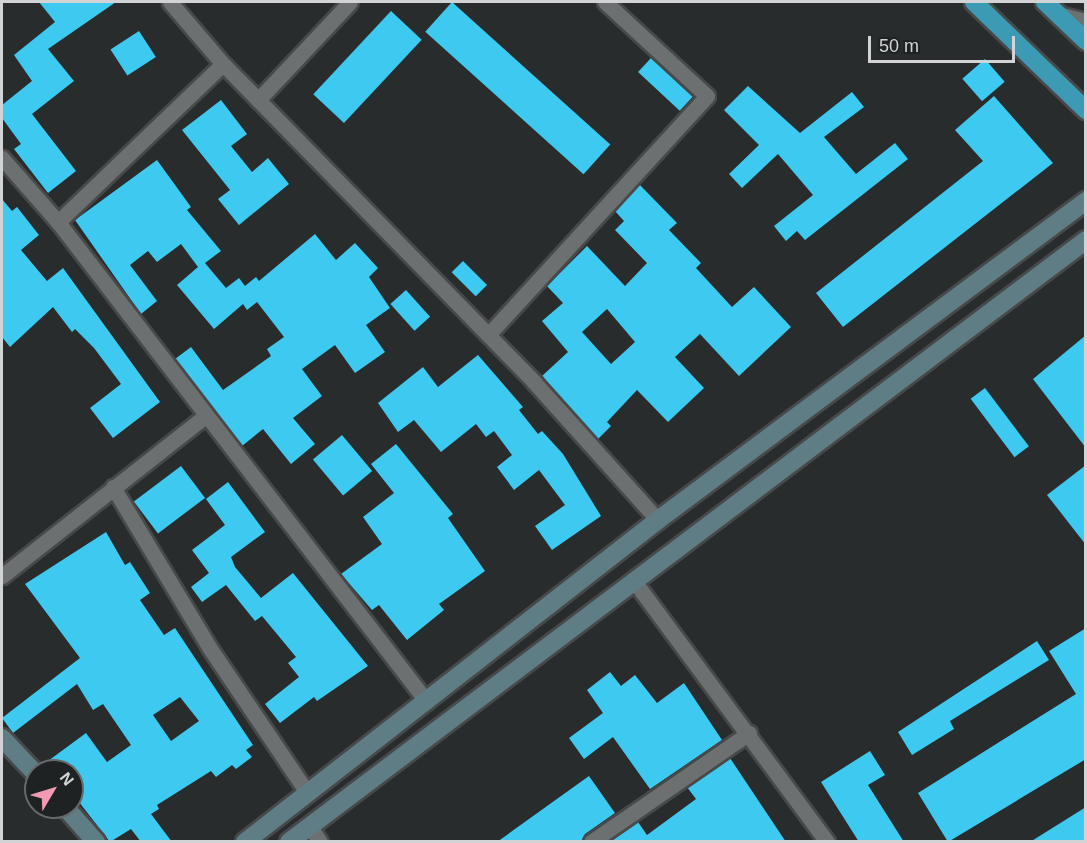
<!DOCTYPE html>
<html>
<head>
<meta charset="utf-8">
<style>
	body { margin:0 }
	#map { position:relative; width:1087px; height:843px; overflow:hidden; background:#292c2d; font-family:Helvetica,sans-serif }
	div>[style] { position:absolute }
	[style*='--x'] { left:calc(var(--x)*1px); top:calc(var(--y)*1px); width:calc(var(--w)*1px); rotate:calc(var(--a)*1deg) }
	.building>* { inset:0; background:#3dc9f0; transform-origin:0 0 }
	.roads { filter:drop-shadow(2px 0 #47494a) drop-shadow(-2px 0 #47494a) drop-shadow(0 2px #47494a) drop-shadow(0 -2px #47494a) }
	.street>* { height:15px; margin:-7.5px; padding:0 7.5px; transform-origin:7.5px; border-radius:7.5px; background:#6c7071 }
	.secondary>* { height:18px; margin:-9px; padding:0 9px; transform-origin:9px; border-radius:9px; background:#5e7d85 }
	.highway>* { height:18px; margin:-9px; padding:0 9px; transform-origin:9px; border-radius:9px; background:#3d9ab5 }
	span { translate:-50% -50%; white-space:nowrap; text-align:center; line-height:1.15; -webkit-text-stroke:6px #1f2223; paint-order:stroke }
	.frame { position:absolute; inset:0; border:3px solid #d1d3d4; pointer-events:none }
	.north { position:absolute; left:24px; top:759px; width:60px; height:60px; box-sizing:border-box; background:#1f2223; border:2px solid #66696a; border-radius:50%; rotate:52deg; font-size:16px; font-weight:700; line-height:24px; text-align:center; color:#d1d3d4 }
	.north::after { content:''; display:block; margin:auto; width:21px; height:27px; background:#f19ab3; clip-path:polygon(50% 0,100% 100%,50% 72%,0 100%) }
	.scale { position:absolute; left:868px; top:36px; width:147px; height:27px; box-sizing:border-box; border:3px solid #d1d3d4; border-top:0; padding-left:8px; font-size:18px; line-height:21px; white-space:nowrap; color:#d1d3d4; -webkit-text-stroke:4px #1f2223; paint-order:stroke }
</style>
</head>
<body>
<div id="map">
	<div class="building">
		<i style="clip-path:polygon(39px 2px,116px 2px,48px 49px,74px 81px,32px 114px,76px 171px,48px 193px,14px 149px,21px 144px,2px 118px,2px 105px,32px 81px,14px 55px,55px 22px)"></i>
		<i style="left:452px;top:2px;width:213px;height:40px;rotate:42deg"></i>
		<i style="left:391px;top:11px;width:42px;height:114px;rotate:43deg"></i>
		<i style="left:139px;top:31px;width:31px;height:34px;rotate:57deg"></i>
		<i style="left:651px;top:58px;width:57px;height:19px;rotate:43deg"></i>
		<i style="left:985px;top:59px;width:30px;height:30px;rotate:49deg"></i>
		<i style="clip-path:polygon(748px 86px,800px 133px,852px 92px,864px 107px,824px 137px,856px 174px,895px 143px,908px 159px,805px 240px,797px 231px,786px 241px,774px 226px,813px 195px,778px 154px,742px 188px,729px 174px,759px 145px,724px 110px)"></i>
		<i style="clip-path:polygon(994px 96px,1053px 163px,843px 327px,816px 293px,983px 161px,955px 130px)"></i>
		<i style="clip-path:polygon(221px 100px,247px 134px,231px 146px,252px 172px,268px 158px,289px 184px,239px 225px,218px 199px,230px 190px,182px 130px)"></i>
		<i style="clip-path:polygon(157px 160px,191px 207px,187px 210px,221px 251px,205px 263px,226px 288px,239px 278px,245px 286px,256px 277px,259px 281px,315px 234px,336px 260px,355px 243px,378px 268px,369px 277px,390px 308px,366px 325px,385px 352px,355px 373px,335px 345px,302px 369px,322px 396px,293px 418px,315px 444px,291px 464px,263px 429px,242px 446px,175px 359px,191px 347px,223px 390px,271px 356px,267px 349px,284px 337px,257px 302px,247px 310px,243px 304px,214px 329px,177px 285px,198px 267px,181px 244px,157px 262px,148px 251px,130px 265px,157px 301px,141px 314px,75px 220px)"></i>
		<i style="clip-path:polygon(evenodd,639px 184px,677px 223px,669px 230px,701px 263px,696px 268px,732px 307px,754px 287px,791px 327px,739px 376px,700px 334px,675px 357px,704px 388px,668px 422px,637px 390px,607px 422px,611px 426px,598px 439px,542px 376px,568px 352px,542px 321px,563px 303px,547px 286px,587px 246px,625px 286px,647px 263px,615px 230px,624px 221px,615px 211px,639px 184px,607px 309px,635px 342px,611px 364px,582px 332px,607px 309px)"></i>
		<i style="clip-path:polygon(2px 199px,12px 211px,17px 207px,39px 235px,21px 250px,47px 281px,63px 268px,160px 402px,113px 438px,90px 408px,121px 384px,94px 348px,75px 329px,72px 332px,53px 307px,10px 347px,2px 337px)"></i>
		<i style="left:463px;top:261px;width:34px;height:16px;rotate:45deg"></i>
		<i style="left:406px;top:290px;width:36px;height:21px;rotate:48deg"></i>
		<i style="clip-path:polygon(1086px 335px,1086px 448px,1033px 379px)"></i>
		<i style="clip-path:polygon(478px 355px,523px 407px,519px 410px,538px 434px,542px 431px,563px 454px,601px 516px,552px 550px,535px 526px,565px 505px,539px 470px,514px 490px,497px 467px,512px 455px,494px 431px,486px 437px,476px 424px,441px 452px,414px 420px,398px 432px,378px 403px,423px 367px,438px 387px)"></i>
		<i style="left:985px;top:388px;width:73px;height:18px;rotate:53deg"></i>
		<i style="left:342px;top:435px;width:47px;height:38px;rotate:50deg"></i>
		<i style="clip-path:polygon(396px 444px,453px 514px,448px 518px,485px 571px,439px 604px,444px 610px,407px 640px,379px 605px,372px 610px,341px 574px,382px 544px,363px 517px,394px 493px,371px 464px)"></i>
		<i style="clip-path:polygon(1086px 465px,1086px 545px,1047px 495px)"></i>
		<i style="left:181px;top:466px;width:40px;height:59px;rotate:53deg"></i>
		<i style="clip-path:polygon(228px 482px,265px 532px,231px 557px,235px 567px,261px 598px,293px 573px,368px 666px,317px 701px,314px 697px,280px 723px,265px 704px,299px 677px,288px 663px,296px 657px,262px 616px,255px 621px,226px 585px,202px 602px,191px 587px,209px 573px,192px 550px,225px 525px,206px 499px)"></i>
		<i style="clip-path:polygon(evenodd,106px 532px,125px 565px,130px 562px,150px 593px,140px 600px,164px 635px,175px 628px,253px 745px,246px 750px,252px 757px,236px 769px,232px 765px,216px 777px,211px 771px,157px 805px,159px 809px,151px 814px,172px 842px,141px 842px,131px 829px,110px 842px,72px 793px,72px 771px,55px 771px,48px 761px,86px 733px,107px 762px,131px 745px,103px 704px,93px 710px,77px 684px,13px 733px,2px 718px,80px 658px,25px 584px,106px 532px,180px 697px,199px 721px,171px 741px,153px 715px,180px 697px)"></i>
		<i style="clip-path:polygon(1086px 628px,1086px 759px,948px 842px,918px 793px,1076px 694px,1049px 651px)"></i>
		<i style="clip-path:polygon(1037px 641px,1049px 660px,950px 721px,954px 729px,912px 755px,898px 732px)"></i>
		<i style="clip-path:polygon(610px 672px,621px 686px,635px 675px,657px 703px,684px 683px,722px 740px,650px 789px,613px 737px,584px 759px,569px 738px,603px 713px,587px 690px)"></i>
		<i style="clip-path:polygon(870px 751px,885px 775px,868px 785px,904px 842px,859px 842px,821px 782px)"></i>
		<i style="clip-path:polygon(730px 758px,786px 842px,609px 842px,638px 822px,647px 835px,696px 799px,687px 787px)"></i>
		<i style="clip-path:polygon(589px 776px,615px 813px,585px 834px,581px 842px,497px 842px)"></i>
		<i style="clip-path:polygon(1086px 807px,1086px 842px,1030px 842px)"></i>
	</div>
	<div class="roads">
		<div class="street">
			<i style="--x:170;--y:2;--w:82;--a:49.5"></i>
			<i style="--x:223;--y:64;--w:445;--a:45.6"></i>
			<i style="--x:534;--y:382;--w:186;--a:48.1"></i>
			<i style="--x:1058;--y:14;--w:29;--a:14"></i>
			<i style="--x:258;--y:100;--w:134;--a:-46.8"></i>
			<i style="--x:2;--y:158;--w:85;--a:48.8"></i>
			<i style="--x:58;--y:222;--w:605;--a:52.45"></i>
			<i style="--x:58;--y:222;--w:228;--a:-43.8"></i>
			<i style="--x:488;--y:335;--w:324;--a:-47.5"></i>
			<i style="--x:707;--y:96;--w:139;--a:-137.3"></i>
			<i style="--x:113;--y:487;--w:187;--a:59"></i>
			<i style="--x:209;--y:647;--w:174;--a:56"></i>
			<i style="--x:2;--y:576;--w:258;--a:-38.2"></i>
			<i style="--x:634;--y:581;--w:325;--a:53.5"></i>
			<i style="--x:309;--y:825;--w:20;--a:57"></i>
			<i style="--x:591;--y:842;--w:192;--a:-34.6"></i>
		</div>
		<div class="secondary">
			<i style="--x:2;--y:738;--w:50;--a:46.6"></i>
			<i style="--x:65;--y:807;--w:47;--a:48.5"></i>
			<i style="--x:245;--y:842;--w:524;--a:-37.94"></i>
			<i style="--x:658;--y:520;--w:534;--a:-36.7"></i>
			<i style="--x:289;--y:842;--w:999;--a:-37.06"></i>
		</div>
		<div class="highway">
			<i style="--x:974;--y:2;--w:156;--a:44"></i>
			<i style="--x:1045;--y:2;--w:57;--a:43.6"></i>
		</div>
	</div>
	<div class="frame"></div>
	<div class="north">N</div>
	<div class="scale">50 m</div>
</div>
</body>
</html>
